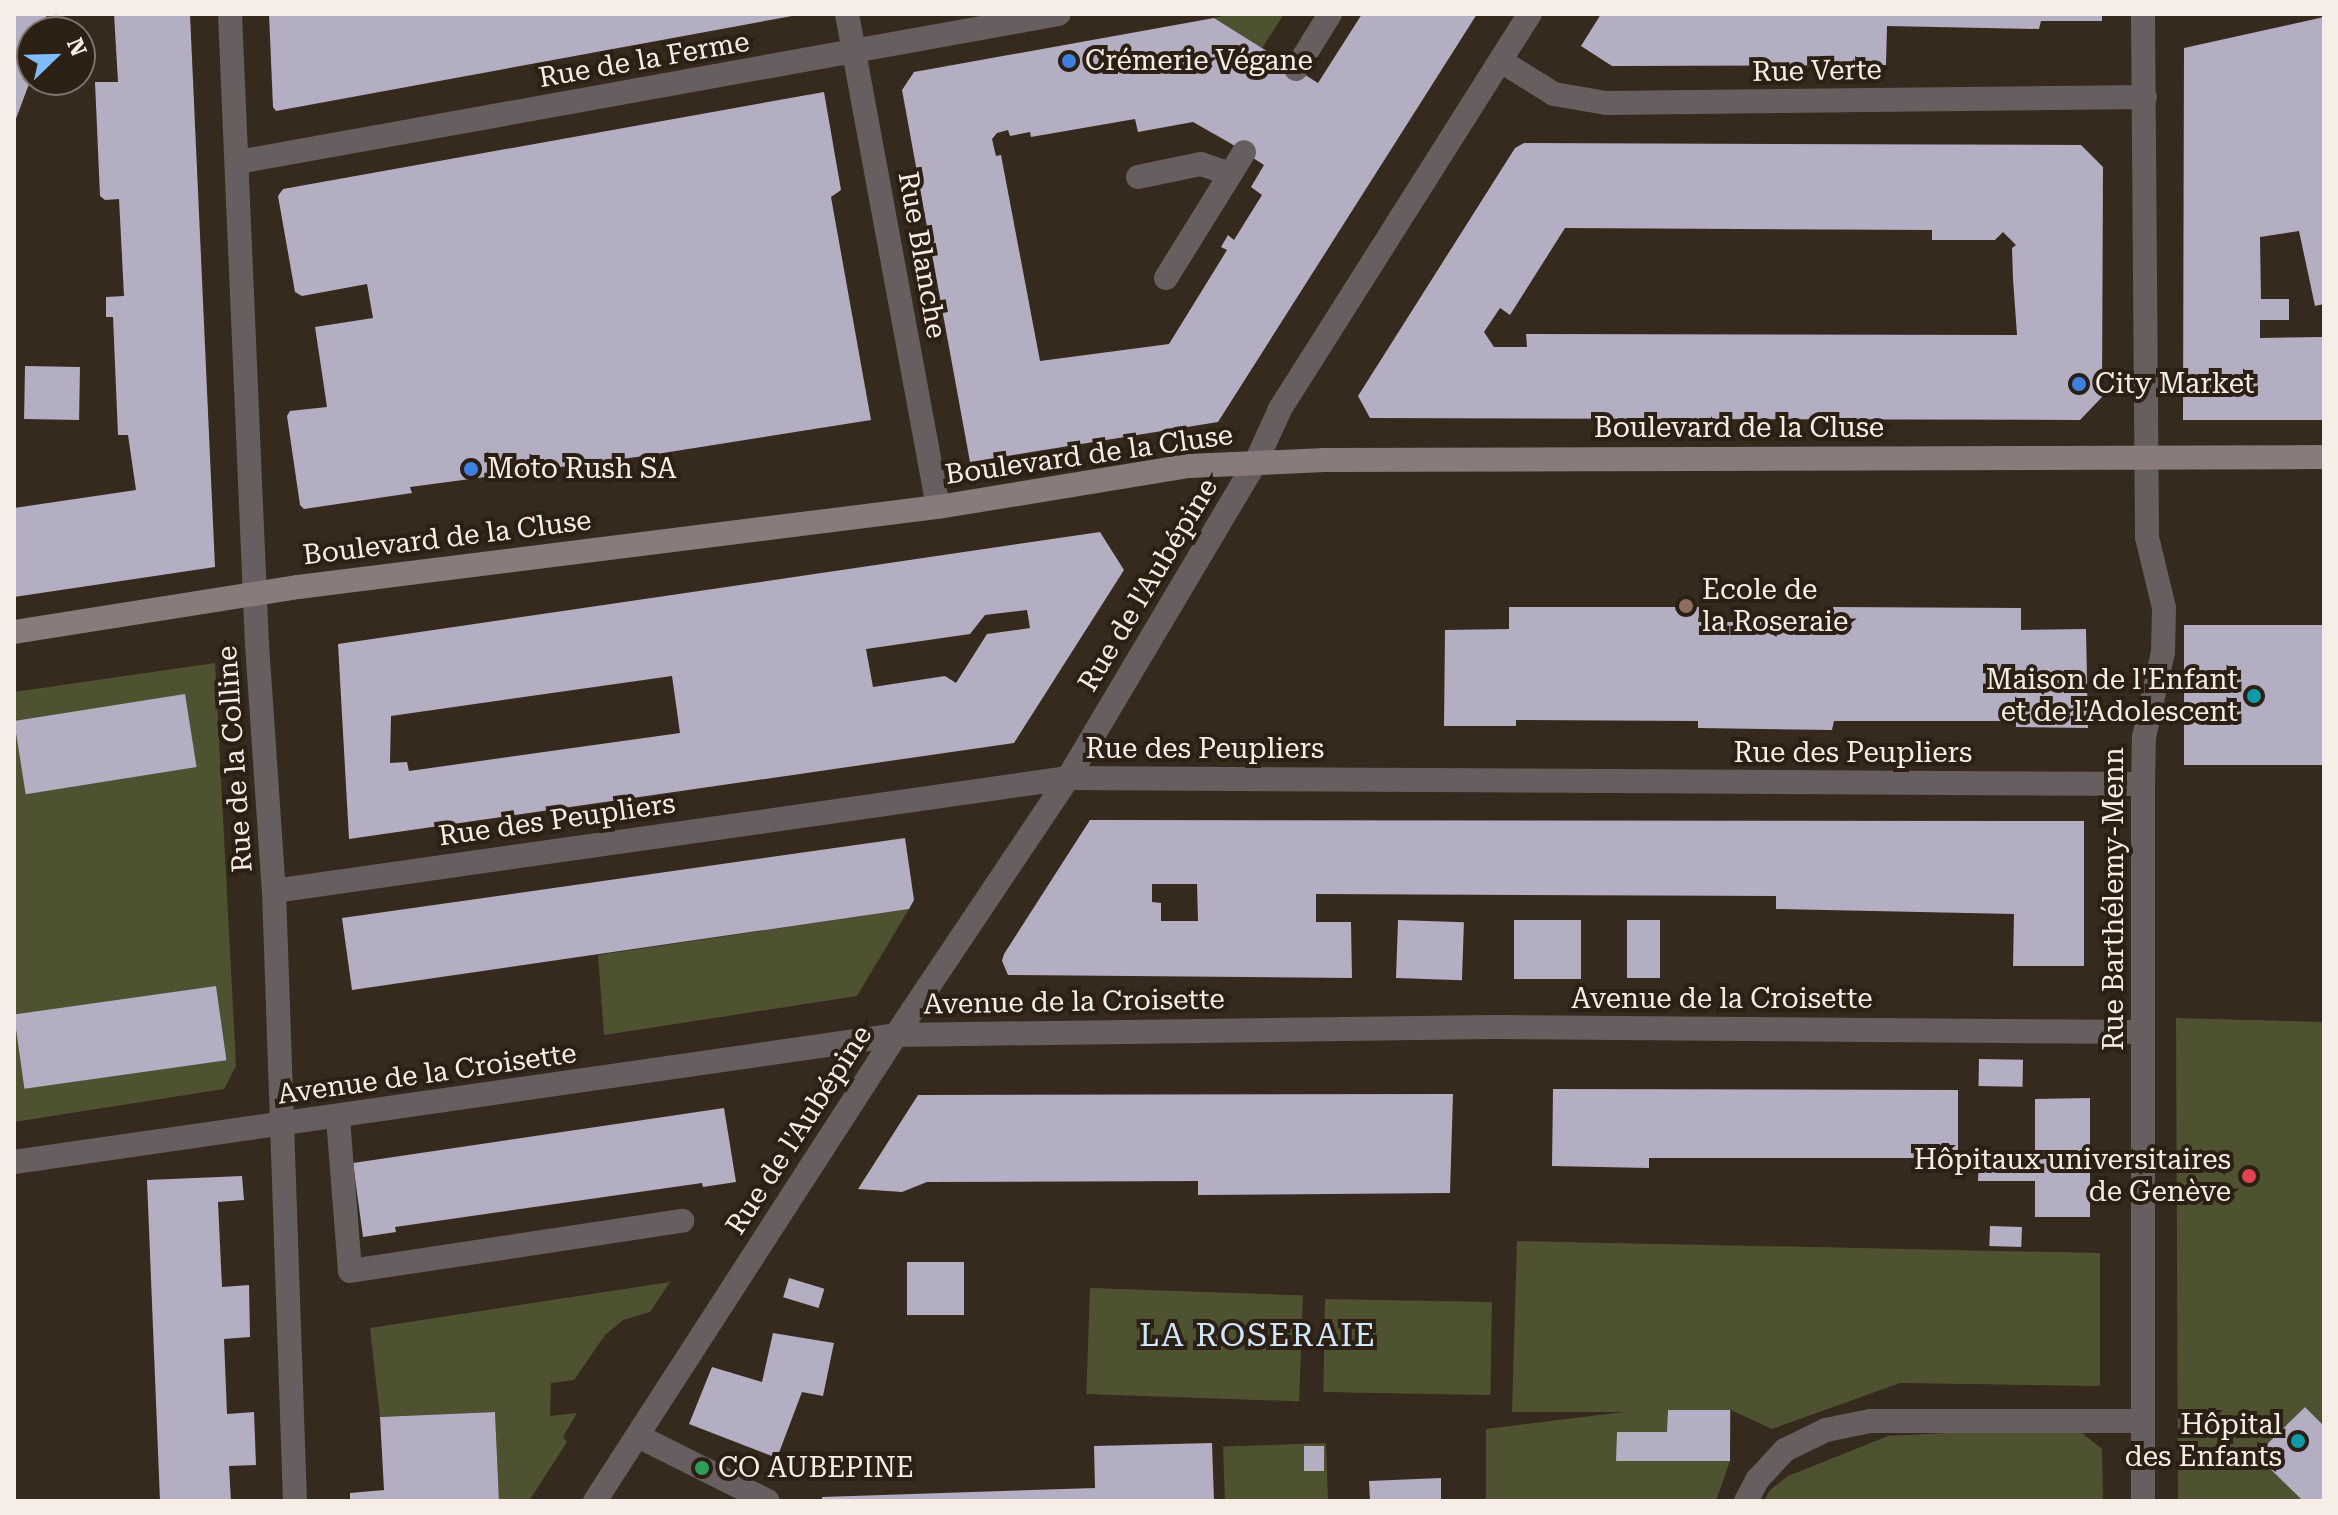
<!DOCTYPE html>
<html>
<head>
<meta charset="utf-8">
<style>
	body { margin:0 }
	#map { position:relative; width:2338px; height:1515px; overflow:hidden; background:#352a1d; font-family:"Roboto Serif",serif }
	div>[style] { position:absolute }
	[style*='--x'] { left:calc(var(--x)*1px); top:calc(var(--y)*1px); width:calc(var(--w)*1px); rotate:calc(var(--a)*1deg) }
	.green>* { inset:0; background:#4f5231; transform-origin:0 0 }
	.building>* { inset:0; background:#b3aec1; transform-origin:0 0 }
	.lane>* { height:24px; margin:-12px; padding:0 12px; transform-origin:12px; border-radius:12px; background:#675e60 }
	.street>* { height:24px; margin:-12px; padding:0 12px; transform-origin:12px; border-radius:12px; background:#675e60 }
	.secondary>* { height:24px; margin:-12px; padding:0 12px; transform-origin:12px; border-radius:12px; background:#897a7c }
	.dots>* { width:22px; height:22px; translate:-50% -50%; box-sizing:border-box; border:4px solid #2b2013; border-radius:50% }
	span { translate:-50% -50%; white-space:nowrap; text-align:center; line-height:1.15; -webkit-text-stroke:8px #2b2013; paint-order:stroke }
	.street-label { font-size:28px; color:#f6eee6 }
	.poi-label { font-size:28px; color:#f6eee6 }
	.left { translate:0 -50%; text-align:left }
	.right { translate:-100% -50%; text-align:right }
	.quarter-label { font-size:32px; color:#cfe6fd; letter-spacing:2px }
	.frame { position:absolute; inset:0; border:16px solid #f6eee6; pointer-events:none }
	.north { position:absolute; left:16px; top:16px; width:80px; height:80px; box-sizing:border-box; background:#2b2013; border:2px solid #7c7267; border-radius:50%; rotate:67deg; font-size:22px; font-weight:700; line-height:32px; text-align:center; color:#f6eee6 }
	.north::after { content:''; display:block; margin:auto; width:28px; height:36px; background:#7fbdfa; clip-path:polygon(50% 0,100% 100%,50% 72%,0 100%) }
</style>
</head>
<body>
<div id="map">
	<div class="green">
		<i style="clip-path:polygon(1231px 14px,1284px 14px,1262px 48px,1214px 18px)"></i>
		<i style="clip-path:polygon(215px 663px,236px 1066px,224px 1089px,14px 1122px,14px 692px)"></i>
		<i style="clip-path:polygon(909px 909px,857px 996px,604px 1035px,598px 955px)"></i>
		<i style="clip-path:polygon(2176px 1018px,2324px 1022px,2324px 1426px,2305px 1407px,2257px 1455px,2303px 1501px,2178px 1501px)"></i>
		<i style="clip-path:polygon(1517px 1241px,2100px 1253px,2100px 1386px,1900px 1383px,1772px 1429px,1731px 1410px,1730px 1461px,1716px 1501px,1486px 1501px,1486px 1429px,1624px 1412px,1512px 1412px)"></i>
		<i style="clip-path:polygon(670px 1282px,650px 1312px,623px 1320px,605px 1335px,574px 1380px,551px 1383px,550px 1416px,577px 1413px,563px 1437px,567px 1442px,529px 1501px,499px 1501px,495px 1412px,380px 1417px,370px 1328px)"></i>
		<i style="left:1090px;top:1288px;width:213px;height:106px;rotate:2deg"></i>
		<i style="left:1325px;top:1299px;width:167px;height:93px;rotate:1deg"></i>
		<i style="clip-path:polygon(1947px 1433px,2082px 1433px,2102px 1449px,2103px 1501px,1764px 1501px,1770px 1490px,1788px 1476px,1888px 1436px)"></i>
		<i style="left:1326px;top:1443px;width:58px;height:103px;rotate:88deg"></i>
	</div>
	<div class="building">
		<i style="clip-path:polygon(14px 14px,48px 14px,45px 19px,52px 22px,48px 32px,32px 32px,32px 76px,14px 124px)"></i>
		<i style="clip-path:polygon(114px 14px,190px 14px,215px 567px,14px 597px,14px 508px,136px 490px,128px 435px,118px 435px,113px 317px,106px 317px,106px 297px,124px 296px,119px 199px,105px 200px,100px 196px,95px 82px,118px 82px)"></i>
		<i style="clip-path:polygon(269px 14px,791px 14px,792px 16px,276px 111px,273px 107px)"></i>
		<i style="clip-path:polygon(evenodd,1362px 14px,1477px 14px,1218px 422px,970px 462px,902px 90px,914px 72px,1214px 18px,1318px 83px,1362px 14px,1135px 119px,1138px 132px,1193px 122px,1230px 143px,1264px 165px,1251px 187px,1262px 195px,1234px 240px,1228px 235px,1221px 247px,1227px 250px,1169px 344px,1040px 361px,1001px 155px,996px 156px,992px 139px,997px 133px,1008px 130px,1010px 136px,1030px 132px,1031px 137px,1135px 119px)"></i>
		<i style="clip-path:polygon(1601px 14px,2102px 14px,2102px 21px,2041px 21px,2039px 29px,1887px 26px,1886px 65px,1612px 66px,1581px 46px)"></i>
		<i style="clip-path:polygon(2324px 17px,2324px 304px,2315px 306px,2299px 231px,2260px 237px,2261px 299px,2289px 299px,2289px 320px,2260px 320px,2260px 338px,2324px 337px,2324px 420px,2183px 420px,2184px 48px)"></i>
		<i style="clip-path:polygon(824px 92px,841px 190px,831px 197px,871px 420px,644px 456px,410px 487px,412px 493px,304px 509px,300px 505px,287px 416px,290px 411px,327px 407px,315px 327px,373px 318px,367px 284px,302px 296px,295px 292px,278px 196px,283px 189px)"></i>
		<i style="clip-path:polygon(evenodd,1524px 143px,2081px 145px,2103px 167px,2102px 397px,2080px 420px,1370px 418px,1358px 396px,1515px 148px,1524px 143px,1565px 228px,1932px 230px,1932px 240px,1995px 240px,2003px 232px,2016px 245px,2012px 248px,2013px 279px,2017px 335px,1526px 334px,1527px 347px,1494px 347px,1484px 332px,1500px 308px,1510px 315px,1565px 228px)"></i>
		<i style="left:25px;top:366px;width:55px;height:53px;rotate:1deg"></i>
		<i style="clip-path:polygon(evenodd,1100px 532px,1124px 570px,1014px 743px,349px 839px,338px 644px,1100px 532px,1027px 610px,1030px 628px,987px 634px,956px 683px,945px 676px,873px 687px,866px 649px,970px 634px,985px 615px,1027px 610px,1100px 532px,672px 676px,680px 733px,409px 771px,407px 762px,390px 763px,391px 716px,672px 676px)"></i>
		<i style="clip-path:polygon(1509px 607px,1700px 607px,1698px 622px,1833px 622px,1833px 607px,2021px 608px,2021px 630px,2086px 629px,2088px 728px,2016px 727px,2016px 721px,1834px 721px,1832px 730px,1698px 728px,1698px 721px,1516px 720px,1516px 726px,1444px 726px,1445px 630px,1509px 629px)"></i>
		<i style="left:2324px;top:625px;width:140px;height:140px;rotate:90deg"></i>
		<i style="left:185px;top:694px;width:74px;height:173px;rotate:81deg"></i>
		<i style="clip-path:polygon(evenodd,1090px 820px,2084px 821px,2084px 966px,2013px 966px,2014px 914px,1776px 909px,1776px 896px,1316px 894px,1316px 922px,1351px 922px,1352px 978px,1008px 975px,1002px 961px,1004px 954px,1090px 820px,1152px 884px,1197px 884px,1198px 921px,1161px 921px,1161px 903px,1152px 902px,1152px 884px)"></i>
		<i style="clip-path:polygon(905px 838px,914px 900px,909px 909px,352px 990px,342px 918px)"></i>
		<i style="left:1398px;top:920px;width:66px;height:58px;rotate:2deg"></i>
		<i style="left:1581px;top:920px;width:59px;height:67px;rotate:90deg"></i>
		<i style="left:1660px;top:920px;width:58px;height:33px;rotate:90deg"></i>
		<i style="left:216px;top:986px;width:75px;height:204px;rotate:82deg"></i>
		<i style="left:1979px;top:1059px;width:44px;height:27px;rotate:1deg"></i>
		<i style="clip-path:polygon(1553px 1089px,1958px 1090px,1958px 1158px,1649px 1158px,1649px 1168px,1552px 1166px)"></i>
		<i style="clip-path:polygon(1453px 1094px,1450px 1193px,1198px 1195px,1198px 1181px,927px 1182px,902px 1192px,858px 1189px,918px 1095px)"></i>
		<i style="clip-path:polygon(2090px 1098px,2090px 1217px,2035px 1217px,2035px 1181px,1978px 1181px,1979px 1158px,2035px 1159px,2035px 1099px)"></i>
		<i style="clip-path:polygon(724px 1108px,736px 1182px,703px 1187px,702px 1183px,395px 1227px,396px 1232px,363px 1237px,353px 1163px)"></i>
		<i style="clip-path:polygon(242px 1176px,244px 1200px,218px 1202px,222px 1287px,249px 1285px,250px 1337px,224px 1339px,227px 1414px,254px 1412px,256px 1465px,229px 1466px,231px 1501px,160px 1501px,147px 1180px)"></i>
		<i style="left:1990px;top:1226px;width:32px;height:20px;rotate:2deg"></i>
		<i style="left:907px;top:1262px;width:57px;height:53px"></i>
		<i style="left:789px;top:1278px;width:37px;height:20px;rotate:17deg"></i>
		<i style="clip-path:polygon(773px 1333px,834px 1343px,823px 1396px,802px 1392px,777px 1458px,689px 1424px,712px 1367px,762px 1382px)"></i>
		<i style="clip-path:polygon(2305px 1407px,2324px 1426px,2324px 1501px,2303px 1501px,2256px 1455px)"></i>
		<i style="clip-path:polygon(1668px 1410px,1730px 1410px,1730px 1461px,1616px 1461px,1617px 1432px,1667px 1432px)"></i>
		<i style="clip-path:polygon(495px 1412px,499px 1501px,350px 1501px,350px 1493px,384px 1490px,380px 1417px)"></i>
		<i style="clip-path:polygon(1212px 1443px,1214px 1501px,822px 1501px,822px 1497px,1095px 1488px,1094px 1446px)"></i>
		<i style="left:1304px;top:1446px;width:20px;height:25px"></i>
		<i style="clip-path:polygon(1441px 1478px,1441px 1501px,1370px 1501px,1369px 1481px)"></i>
	</div>
	<div class="lane">
		<i style="--x:1296;--y:69;--w:65;--a:-58.3"></i>
		<i style="--x:1138;--y:177;--w:64;--a:-11.7"></i>
		<i style="--x:1201;--y:164;--w:31;--a:19"></i>
		<i style="--x:1166;--y:278;--w:148;--a:-58.2"></i>
		<i style="--x:338;--y:1118;--w:153;--a:85.5"></i>
		<i style="--x:350;--y:1271;--w:336;--a:-8.6"></i>
		<i style="--x:638;--y:1436;--w:145;--a:26.6"></i>
	</div>
	<div class="street">
		<i style="--x:230;--y:14;--w:631;--a:87.55"></i>
		<i style="--x:257;--y:644;--w:248;--a:86.1"></i>
		<i style="--x:274;--y:891;--w:610;--a:88.03"></i>
		<i style="--x:847;--y:14;--w:501;--a:79.54"></i>
		<i style="--x:1501;--y:61;--w:62;--a:31.9"></i>
		<i style="--x:1554;--y:94;--w:53;--a:9.8"></i>
		<i style="--x:1606;--y:103;--w:539;--a:-0.64"></i>
		<i style="--x:238;--y:162;--w:834;--a:-10.22"></i>
		<i style="--x:274;--y:891;--w:802;--a:-8.1"></i>
		<i style="--x:1068;--y:778;--w:1075;--a:0.32"></i>
		<i style="--x:14;--y:1162;--w:891;--a:-8.19"></i>
		<i style="--x:896;--y:1035;--w:597;--a:-0.77"></i>
		<i style="--x:1493;--y:1027;--w:650;--a:0.44"></i>
		<i style="--x:595;--y:1501;--w:555;--a:-57.14"></i>
		<i style="--x:896;--y:1035;--w:309;--a:-56.2"></i>
		<i style="--x:1068;--y:778;--w:368;--a:-59.3"></i>
		<i style="--x:1256;--y:462;--w:58;--a:-65.6"></i>
		<i style="--x:1280;--y:409;--w:467;--a:-57.7"></i>
		<i style="--x:1746;--y:1501;--w:24;--a:-62"></i>
		<i style="--x:1757;--y:1480;--w:41;--a:-47"></i>
		<i style="--x:1785;--y:1450;--w:46;--a:-26"></i>
		<i style="--x:1826;--y:1430;--w:45;--a:-11.6"></i>
		<i style="--x:1870;--y:1421;--w:273;--a:0"></i>
		<i style="--x:2143;--y:1501;--w:717;--a:-90"></i>
		<i style="--x:2143;--y:784;--w:47;--a:-88.8"></i>
		<i style="--x:2144;--y:737;--w:87;--a:-77.4"></i>
		<i style="--x:2163;--y:652;--w:44;--a:-88.7"></i>
		<i style="--x:2164;--y:608;--w:73;--a:-103.5"></i>
		<i style="--x:2147;--y:537;--w:523;--a:-90.44"></i>
	</div>
	<div class="secondary">
		<i style="--x:14;--y:632;--w:288;--a:-9"></i>
		<i style="--x:298;--y:587;--w:645;--a:-7.13"></i>
		<i style="--x:938;--y:507;--w:254;--a:-9.3"></i>
		<i style="--x:1189;--y:466;--w:136;--a:-2.5"></i>
		<i style="--x:1325;--y:460;--w:999;--a:-0.17"></i>
	</div>
	<div class="dots">
		<i style="left:1069px;top:61px;background:#3f7fe0"></i>
		<i style="left:2079px;top:384px;background:#3f7fe0"></i>
		<i style="left:471px;top:469px;background:#3f7fe0"></i>
		<i style="left:1686px;top:606px;background:#8d6e63"></i>
		<i style="left:2254px;top:696px;background:#0f9aa8"></i>
		<i style="left:2249px;top:1176px;background:#e0444e"></i>
		<i style="left:2298px;top:1441px;background:#0f9aa8"></i>
		<i style="left:702px;top:1468px;background:#2e9e5b"></i>
	</div>
	<div class="street-label">
		<span style="left:644px;top:60px;rotate:-10deg">Rue de la Ferme</span>
		<span style="left:1817px;top:71px;rotate:-1deg">Rue Verte</span>
		<span style="left:922px;top:255px;rotate:80deg">Rue Blanche</span>
		<span style="left:1739px;top:428px">Boulevard de la Cluse</span>
		<span style="left:1089px;top:455px;rotate:-8deg">Boulevard de la Cluse</span>
		<span style="left:447px;top:538px;rotate:-7deg">Boulevard de la Cluse</span>
		<span style="left:1148px;top:585px;rotate:-59deg">Rue de l'Aubépine</span>
		<span style="left:1205px;top:749px">Rue des Peupliers</span>
		<span style="left:1853px;top:753px">Rue des Peupliers</span>
		<span style="left:235px;top:759px;rotate:-94deg">Rue de la Colline</span>
		<span style="left:557px;top:820px;rotate:-8deg">Rue des Peupliers</span>
		<span style="left:2114px;top:899px;rotate:-90deg">Rue Barthélemy-Menn</span>
		<span style="left:1722px;top:999px">Avenue de la Croisette</span>
		<span style="left:1074px;top:1002px;rotate:-1deg">Avenue de la Croisette</span>
		<span style="left:427px;top:1074px;rotate:-8deg">Avenue de la Croisette</span>
		<span style="left:799px;top:1130px;rotate:-57deg">Rue de l'Aubépine</span>
	</div>
	<div class="poi-label">
		<span class="left" style="left:1085px;top:61px">Crémerie Végane</span>
		<span class="left" style="left:2095px;top:384px">City Market</span>
		<span class="left" style="left:487px;top:469px">Moto Rush SA</span>
		<span class="left" style="left:1702px;top:606px">Ecole de<br>la Roseraie</span>
		<span class="right" style="left:2238px;top:696px">Maison de l'Enfant<br>et de l'Adolescent</span>
		<span class="right" style="left:2231px;top:1176px">Hôpitaux universitaires<br>de Genève</span>
		<span class="right" style="left:2282px;top:1441px">Hôpital<br>des Enfants</span>
		<span class="left" style="left:718px;top:1468px">CO AUBEPINE</span>
	</div>
	<div class="quarter-label">
		<span style="left:1258px;top:1335px">LA ROSERAIE</span>
	</div>
	<div class="frame"></div>
	<div class="north">N</div>
</div>
</body>
</html>
